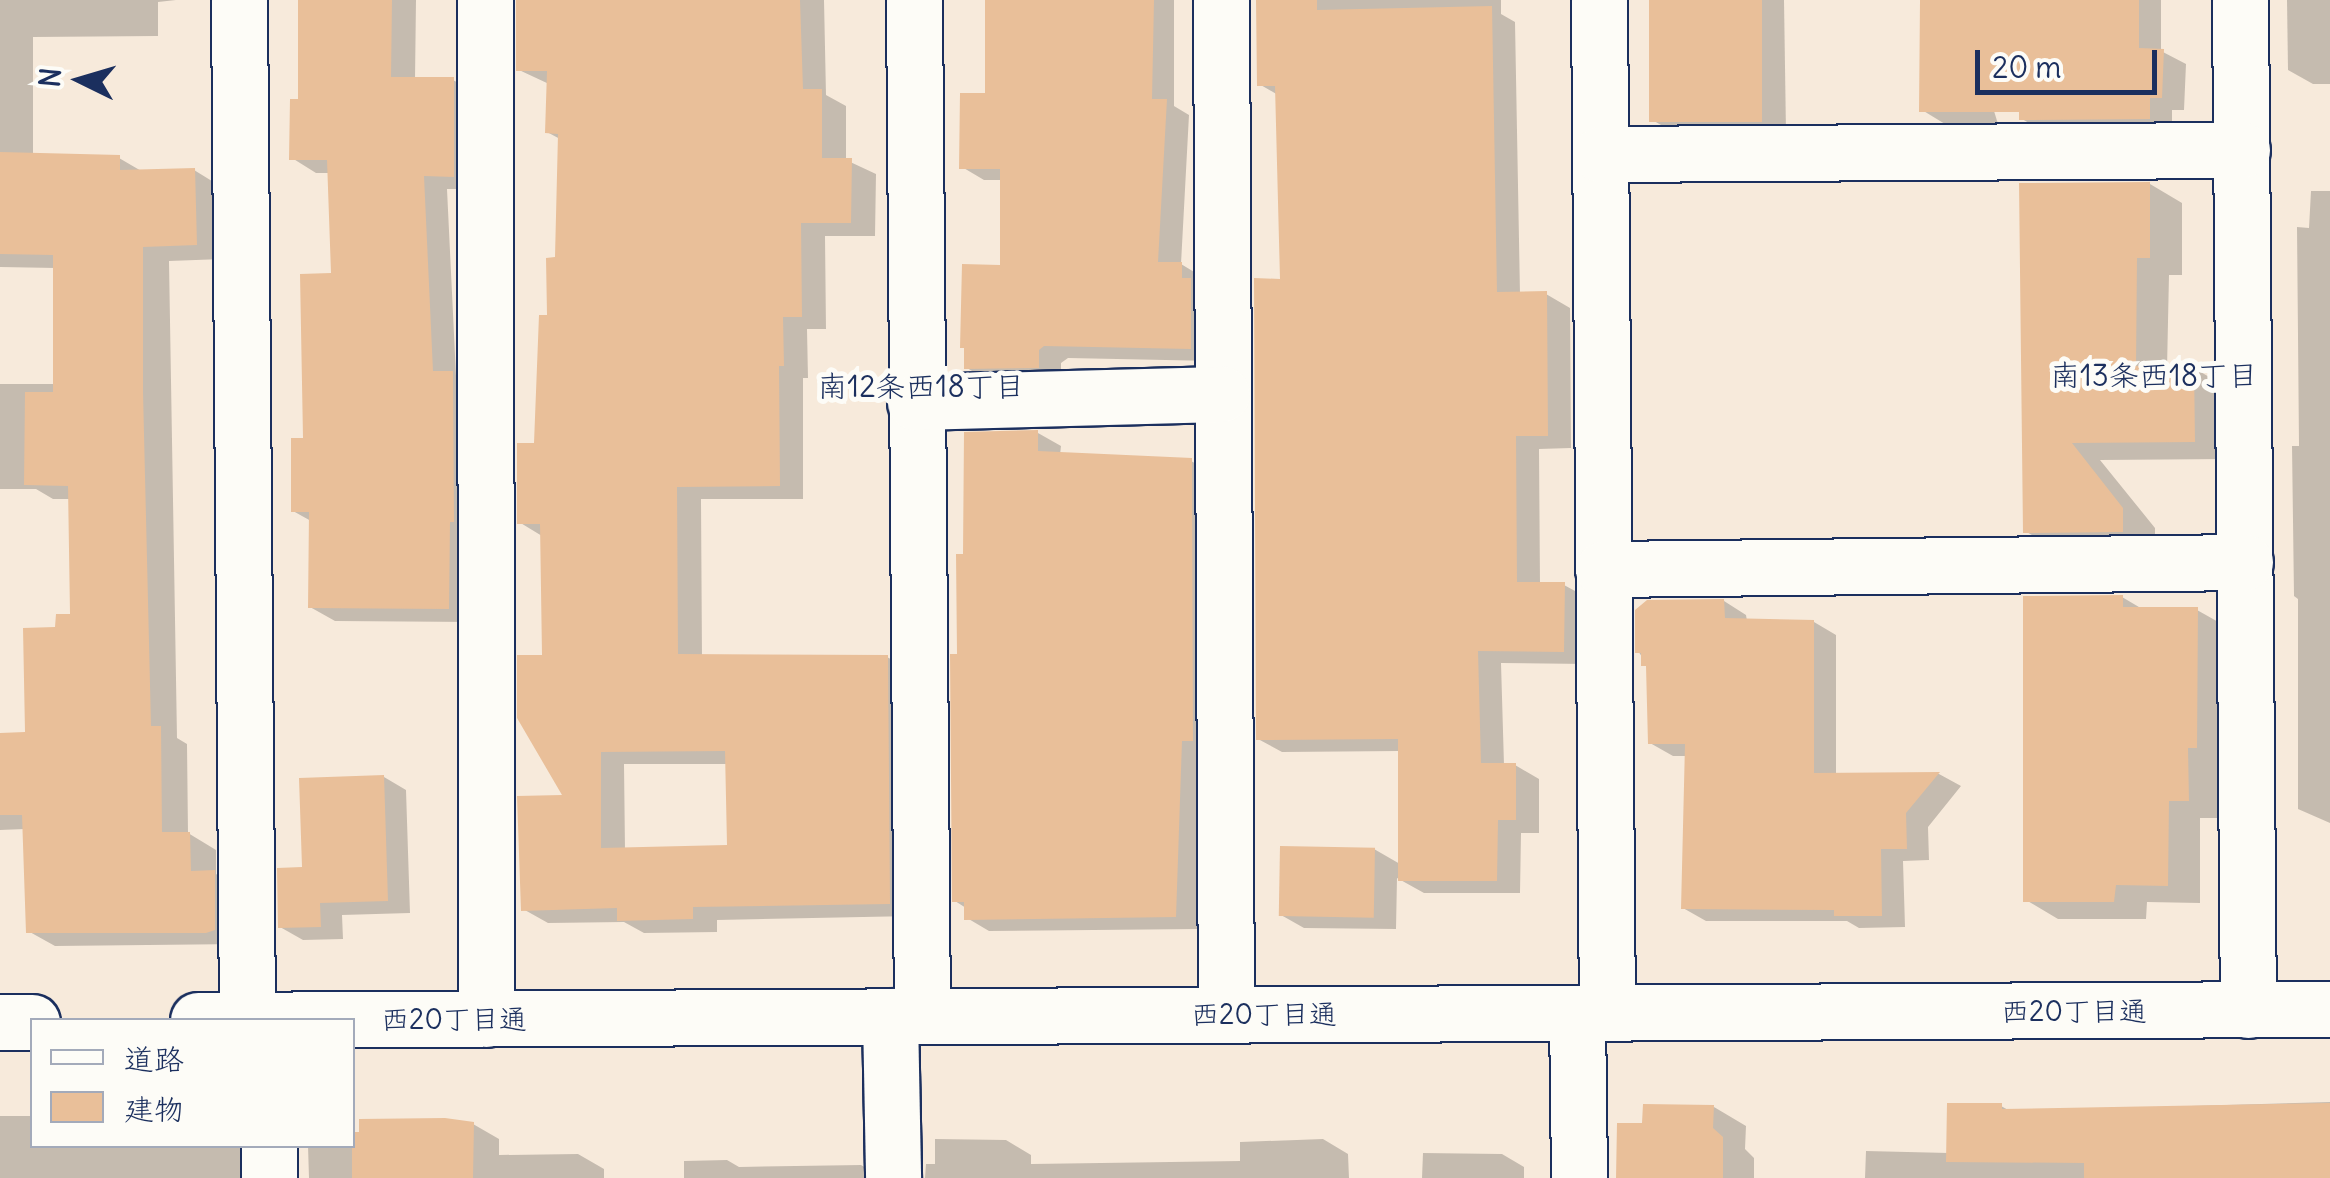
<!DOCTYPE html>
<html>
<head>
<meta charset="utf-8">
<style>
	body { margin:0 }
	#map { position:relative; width:2330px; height:1178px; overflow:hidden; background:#f7eadb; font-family:Delius,"Klee One",sans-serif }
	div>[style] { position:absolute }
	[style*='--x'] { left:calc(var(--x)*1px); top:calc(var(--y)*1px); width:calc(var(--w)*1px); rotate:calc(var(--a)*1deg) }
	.shadow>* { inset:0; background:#0003 }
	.building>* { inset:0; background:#e9bf99; transform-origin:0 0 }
	.roads { filter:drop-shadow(2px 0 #1b2f5e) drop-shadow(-2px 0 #1b2f5e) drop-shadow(0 2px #1b2f5e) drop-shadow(0 -2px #1b2f5e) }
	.street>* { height:55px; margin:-27.5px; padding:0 27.5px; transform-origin:27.5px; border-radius:27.5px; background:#fdfcf7 }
	.secondary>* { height:55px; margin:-27.5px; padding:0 27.5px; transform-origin:27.5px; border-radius:27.5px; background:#fdfcf7 }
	span { translate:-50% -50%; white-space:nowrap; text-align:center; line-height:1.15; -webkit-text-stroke:10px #fdfcf7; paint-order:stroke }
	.street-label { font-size:28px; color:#1b2f5e }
	.neighbourhood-label { font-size:30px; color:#1b2f5e }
	.legend { position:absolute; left:30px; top:1018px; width:325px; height:130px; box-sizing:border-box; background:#fdfcf7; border:2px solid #a3aaba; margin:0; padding:12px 18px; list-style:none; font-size:30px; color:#1b2f5e }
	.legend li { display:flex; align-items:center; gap:20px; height:50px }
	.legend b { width:50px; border:2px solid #a3aaba }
	.north { position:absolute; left:30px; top:30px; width:100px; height:100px; -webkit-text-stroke:8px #fdfcf7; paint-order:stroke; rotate:275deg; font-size:28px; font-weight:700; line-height:40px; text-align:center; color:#1b2f5e }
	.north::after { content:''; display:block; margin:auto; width:35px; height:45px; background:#1b2f5e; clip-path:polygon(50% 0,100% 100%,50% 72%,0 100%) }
	.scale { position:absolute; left:1975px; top:50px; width:182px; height:45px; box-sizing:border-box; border:5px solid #1b2f5e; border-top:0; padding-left:12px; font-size:30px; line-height:35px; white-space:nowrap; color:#1b2f5e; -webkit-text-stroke:8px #fdfcf7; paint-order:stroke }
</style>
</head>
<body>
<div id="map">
	<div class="shadow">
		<i style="clip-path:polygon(0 0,176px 0,158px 2px,158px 36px,33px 37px,33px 155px,119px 158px,143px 172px,194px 170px,220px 186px,223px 259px,169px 261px,177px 738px,187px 744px,188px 833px,216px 850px,216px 874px,240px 888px,241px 944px,55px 946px,28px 931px,25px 829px,0 830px,0 735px,27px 735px,58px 630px,72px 616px,70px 499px,53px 499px,36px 489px,0 489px,0 384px,56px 384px,56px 268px,0 267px)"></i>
		<i style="clip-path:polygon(299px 0,416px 0,415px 80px,453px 80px,478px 94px,478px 189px,447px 189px,456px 376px,476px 388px,473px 622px,335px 621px,310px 607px,311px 521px,293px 511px,334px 275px,330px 173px,316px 173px,292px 158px,301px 102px)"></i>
		<i style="clip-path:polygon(evenodd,517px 0,824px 0,826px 95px,846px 106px,846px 160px,876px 174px,875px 236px,825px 236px,826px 329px,807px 329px,808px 378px,803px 378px,803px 499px,701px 499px,702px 657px,887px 657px,912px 671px,914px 916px,717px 920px,717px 932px,644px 933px,624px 922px,548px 923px,523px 909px,567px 798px,545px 657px,542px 536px,519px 522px,537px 446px,557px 260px,560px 139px,547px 132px,549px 84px,519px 70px,517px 0,624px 764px,728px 764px,729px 847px,625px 850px,624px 764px)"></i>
		<i style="clip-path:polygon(987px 0,1174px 0,1174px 106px,1189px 115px,1181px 264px,1204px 278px,1214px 361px,1068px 358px,1061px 363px,1061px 379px,989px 381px,967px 368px,1003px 267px,1003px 180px,984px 180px,962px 167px,987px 96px)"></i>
		<i style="clip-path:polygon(1259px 0,1501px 0,1501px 14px,1515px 22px,1520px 294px,1546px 294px,1570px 308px,1571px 448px,1539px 449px,1540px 584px,1564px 585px,1588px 598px,1587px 664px,1501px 663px,1504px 765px,1515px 765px,1539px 779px,1539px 833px,1521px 833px,1520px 893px,1424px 893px,1397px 878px,1396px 929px,1304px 928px,1281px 915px,1374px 849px,1400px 864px,1400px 751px,1282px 752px,1258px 739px,1283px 281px,1278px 95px,1259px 84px)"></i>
		<i style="clip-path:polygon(1651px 0,1784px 0,1786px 133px,1677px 134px,1654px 121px)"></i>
		<i style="clip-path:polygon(1922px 0,1960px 0,1998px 124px,1945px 124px,1922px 110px)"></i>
		<i style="clip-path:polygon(2020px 0,2161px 0,2161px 51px,2186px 64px,2184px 110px,2172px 110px,2172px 131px,2045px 132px,2022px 119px)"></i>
		<i style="clip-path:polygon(2287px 0,2330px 0,2330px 84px,2313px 84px,2288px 70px)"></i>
		<i style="clip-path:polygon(2150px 184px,2182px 203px,2182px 275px,2169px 275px,2167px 369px,2194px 368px,2226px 387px,2226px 459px,2100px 460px,2155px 528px,2155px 549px,2057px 550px,2025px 531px)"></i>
		<i style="clip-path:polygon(2311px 191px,2330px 191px,2330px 823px,2298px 809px,2298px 599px,2294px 596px,2292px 446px,2299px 446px,2297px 227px,2309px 228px)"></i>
		<i style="clip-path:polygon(1038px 433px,1061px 446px,1060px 455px,1191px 461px,1214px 474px,1198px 929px,989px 931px,967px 918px,966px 908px,955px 901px,965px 557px)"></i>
		<i style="clip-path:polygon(2122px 597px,2144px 610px,2197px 610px,2229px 628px,2220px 818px,2200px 818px,2200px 903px,2147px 902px,2146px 919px,2058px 919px,2026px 900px)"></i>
		<i style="clip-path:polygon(1724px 601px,1746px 615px,1747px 621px,1814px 622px,1836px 635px,1836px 776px,1939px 774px,1961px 786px,1928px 827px,1929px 860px,1903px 861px,1905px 927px,1859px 928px,1847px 921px,1706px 921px,1683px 908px,1688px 756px,1673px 756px,1650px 743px,1649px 667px,1638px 651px)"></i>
		<i style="clip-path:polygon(384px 777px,406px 790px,410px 913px,342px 915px,343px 939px,303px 940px,280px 927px,304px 870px)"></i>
		<i style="clip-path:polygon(2330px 1102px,2330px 1178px,1865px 1178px,1866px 1151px,1949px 1153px,2001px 1106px,2010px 1111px)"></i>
		<i style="clip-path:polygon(1714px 1107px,1746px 1126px,1745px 1149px,1754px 1158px,1754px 1178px,1619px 1178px,1644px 1125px)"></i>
		<i style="clip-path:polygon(0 1116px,32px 1116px,32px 1146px,238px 1146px,262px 1170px,262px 1178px,0 1178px)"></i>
		<i style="clip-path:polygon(473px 1124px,499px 1139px,499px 1155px,578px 1154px,604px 1169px,604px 1178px,309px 1178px,308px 1146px,352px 1146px)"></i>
		<i style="clip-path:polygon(935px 1139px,1006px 1140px,1031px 1155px,1031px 1164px,1240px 1161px,1240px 1142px,1323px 1139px,1348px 1154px,1349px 1178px,925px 1178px,926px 1164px,935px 1164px)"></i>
		<i style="clip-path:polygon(1423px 1153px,1502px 1154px,1524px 1167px,1524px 1178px,1422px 1178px)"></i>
		<i style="clip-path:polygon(727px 1160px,739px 1167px,861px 1165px,883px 1178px,684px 1178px,684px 1161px)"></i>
	</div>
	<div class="building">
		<i style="clip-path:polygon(298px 0,392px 0,391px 77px,454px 77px,454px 177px,424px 176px,433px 371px,453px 371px,454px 522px,450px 522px,449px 609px,308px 608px,309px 512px,291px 512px,291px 438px,303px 438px,300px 274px,331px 273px,327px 160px,289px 160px,290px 99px,298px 99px)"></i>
		<i style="clip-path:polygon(evenodd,516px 0,800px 0,803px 89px,822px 89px,822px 158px,852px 158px,851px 223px,801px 223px,802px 317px,783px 317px,784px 366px,779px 366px,780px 486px,677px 487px,678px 654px,888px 655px,890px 904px,693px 907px,693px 919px,617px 921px,617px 908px,521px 911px,517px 796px,562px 795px,517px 718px,517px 655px,542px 655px,540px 524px,517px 524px,517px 443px,534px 443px,539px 315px,547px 315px,546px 258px,555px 257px,558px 134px,545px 133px,547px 71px,516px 71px,516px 0,725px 751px,727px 845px,601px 848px,601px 752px,725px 751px)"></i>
		<i style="clip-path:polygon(985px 0,1154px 0,1152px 99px,1167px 99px,1158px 262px,1182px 262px,1182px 278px,1191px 278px,1191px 349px,1044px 346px,1039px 350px,1039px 368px,964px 369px,964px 348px,960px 348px,962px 264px,1000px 265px,1000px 169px,959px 169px,960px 93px,985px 93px)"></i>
		<i style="clip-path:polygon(1256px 0,1317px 0,1317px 10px,1492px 6px,1497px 292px,1547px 291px,1548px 436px,1516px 436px,1517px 582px,1565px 582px,1564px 652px,1478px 651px,1481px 763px,1516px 763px,1516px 820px,1498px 820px,1497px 881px,1398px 881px,1398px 739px,1256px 740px,1254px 278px,1280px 279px,1275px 86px,1257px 86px)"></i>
		<i style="left:1649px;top:0;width:113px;height:122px"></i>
		<i style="clip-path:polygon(1920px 0,2139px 0,2139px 48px,2164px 49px,2162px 98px,2150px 98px,2150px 119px,2019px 120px,2019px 112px,1919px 112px)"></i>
		<i style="clip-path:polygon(0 152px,120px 155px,120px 170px,195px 168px,197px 245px,143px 247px,143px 392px,151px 726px,161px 726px,162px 832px,190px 832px,191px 871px,215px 870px,215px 930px,206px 933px,26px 933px,22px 815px,0 815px,0 733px,25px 732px,23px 628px,55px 627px,56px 614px,70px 614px,68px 486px,24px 485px,25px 392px,53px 392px,53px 255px,0 254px)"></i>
		<i style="clip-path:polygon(2150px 182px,2150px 258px,2137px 258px,2136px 366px,2194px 366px,2195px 442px,2072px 443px,2123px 508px,2123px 532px,2023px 533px,2019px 183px)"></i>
		<i style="clip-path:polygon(1038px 430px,1038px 451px,1192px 458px,1193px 741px,1182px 741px,1176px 917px,964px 920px,964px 902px,952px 902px,950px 654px,957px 654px,956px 554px,963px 554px,964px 432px)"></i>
		<i style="clip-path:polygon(2123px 595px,2123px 607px,2198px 607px,2197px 748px,2188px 748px,2189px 801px,2169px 801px,2168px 886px,2116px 885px,2114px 902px,2023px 902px,2023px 596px)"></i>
		<i style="clip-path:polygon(1724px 599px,1725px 618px,1814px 620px,1814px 773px,1940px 772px,1906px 813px,1907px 849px,1881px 849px,1882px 916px,1834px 916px,1834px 910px,1681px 909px,1685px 744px,1648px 744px,1646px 666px,1641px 666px,1641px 653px,1635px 653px,1635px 610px,1647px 600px)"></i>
		<i style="clip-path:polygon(384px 775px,388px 901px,320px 903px,321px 927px,278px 928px,277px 868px,302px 867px,299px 778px)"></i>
		<i style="left:1280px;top:846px;width:95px;height:70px;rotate:1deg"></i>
		<i style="clip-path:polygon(1947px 1103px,2002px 1103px,2002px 1109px,2330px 1103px,2330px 1178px,2084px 1178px,2084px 1163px,1946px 1162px)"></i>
		<i style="clip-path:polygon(1643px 1104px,1714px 1105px,1713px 1128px,1723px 1137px,1723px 1178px,1616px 1178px,1617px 1123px,1642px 1123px)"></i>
		<i style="clip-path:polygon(445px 1118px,474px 1122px,473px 1178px,352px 1178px,352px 1132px,359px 1132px,359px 1119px)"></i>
	</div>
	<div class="roads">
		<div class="street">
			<i style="--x:239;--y:0;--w:1020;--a:89.55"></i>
			<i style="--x:485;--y:0;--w:1019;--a:89.94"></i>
			<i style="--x:914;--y:0;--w:1016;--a:89.55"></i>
			<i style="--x:1221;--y:0;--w:1015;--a:89.72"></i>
			<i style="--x:1599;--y:0;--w:1012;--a:89.55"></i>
			<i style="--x:2240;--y:0;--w:1010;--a:89.55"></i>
			<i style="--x:1600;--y:154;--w:642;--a:-0.36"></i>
			<i style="--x:915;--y:402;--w:307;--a:-1.5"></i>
			<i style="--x:1603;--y:569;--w:642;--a:-0.62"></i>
			<i style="--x:1577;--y:1013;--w:165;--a:89.3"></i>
			<i style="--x:890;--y:1016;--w:162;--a:88.9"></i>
			<i style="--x:269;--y:1146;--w:32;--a:90"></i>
		</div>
		<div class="secondary">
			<i style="--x:198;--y:1020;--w:2132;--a:-0.3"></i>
			<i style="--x:0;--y:1022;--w:32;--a:0"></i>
		</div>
	</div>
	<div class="street-label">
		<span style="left:2074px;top:1011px">西20丁目通</span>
		<span style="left:1264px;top:1014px">西20丁目通</span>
		<span style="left:454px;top:1019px">西20丁目通</span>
	</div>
	<div class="neighbourhood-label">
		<span style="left:2154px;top:375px">南13条西18丁目</span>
		<span style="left:921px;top:386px">南12条西18丁目</span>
	</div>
	<ul class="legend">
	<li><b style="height:12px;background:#fdfcf7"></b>道路</li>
	<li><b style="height:28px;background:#e9bf99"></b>建物</li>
	</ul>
	<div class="north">N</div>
	<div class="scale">20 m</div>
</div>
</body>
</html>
